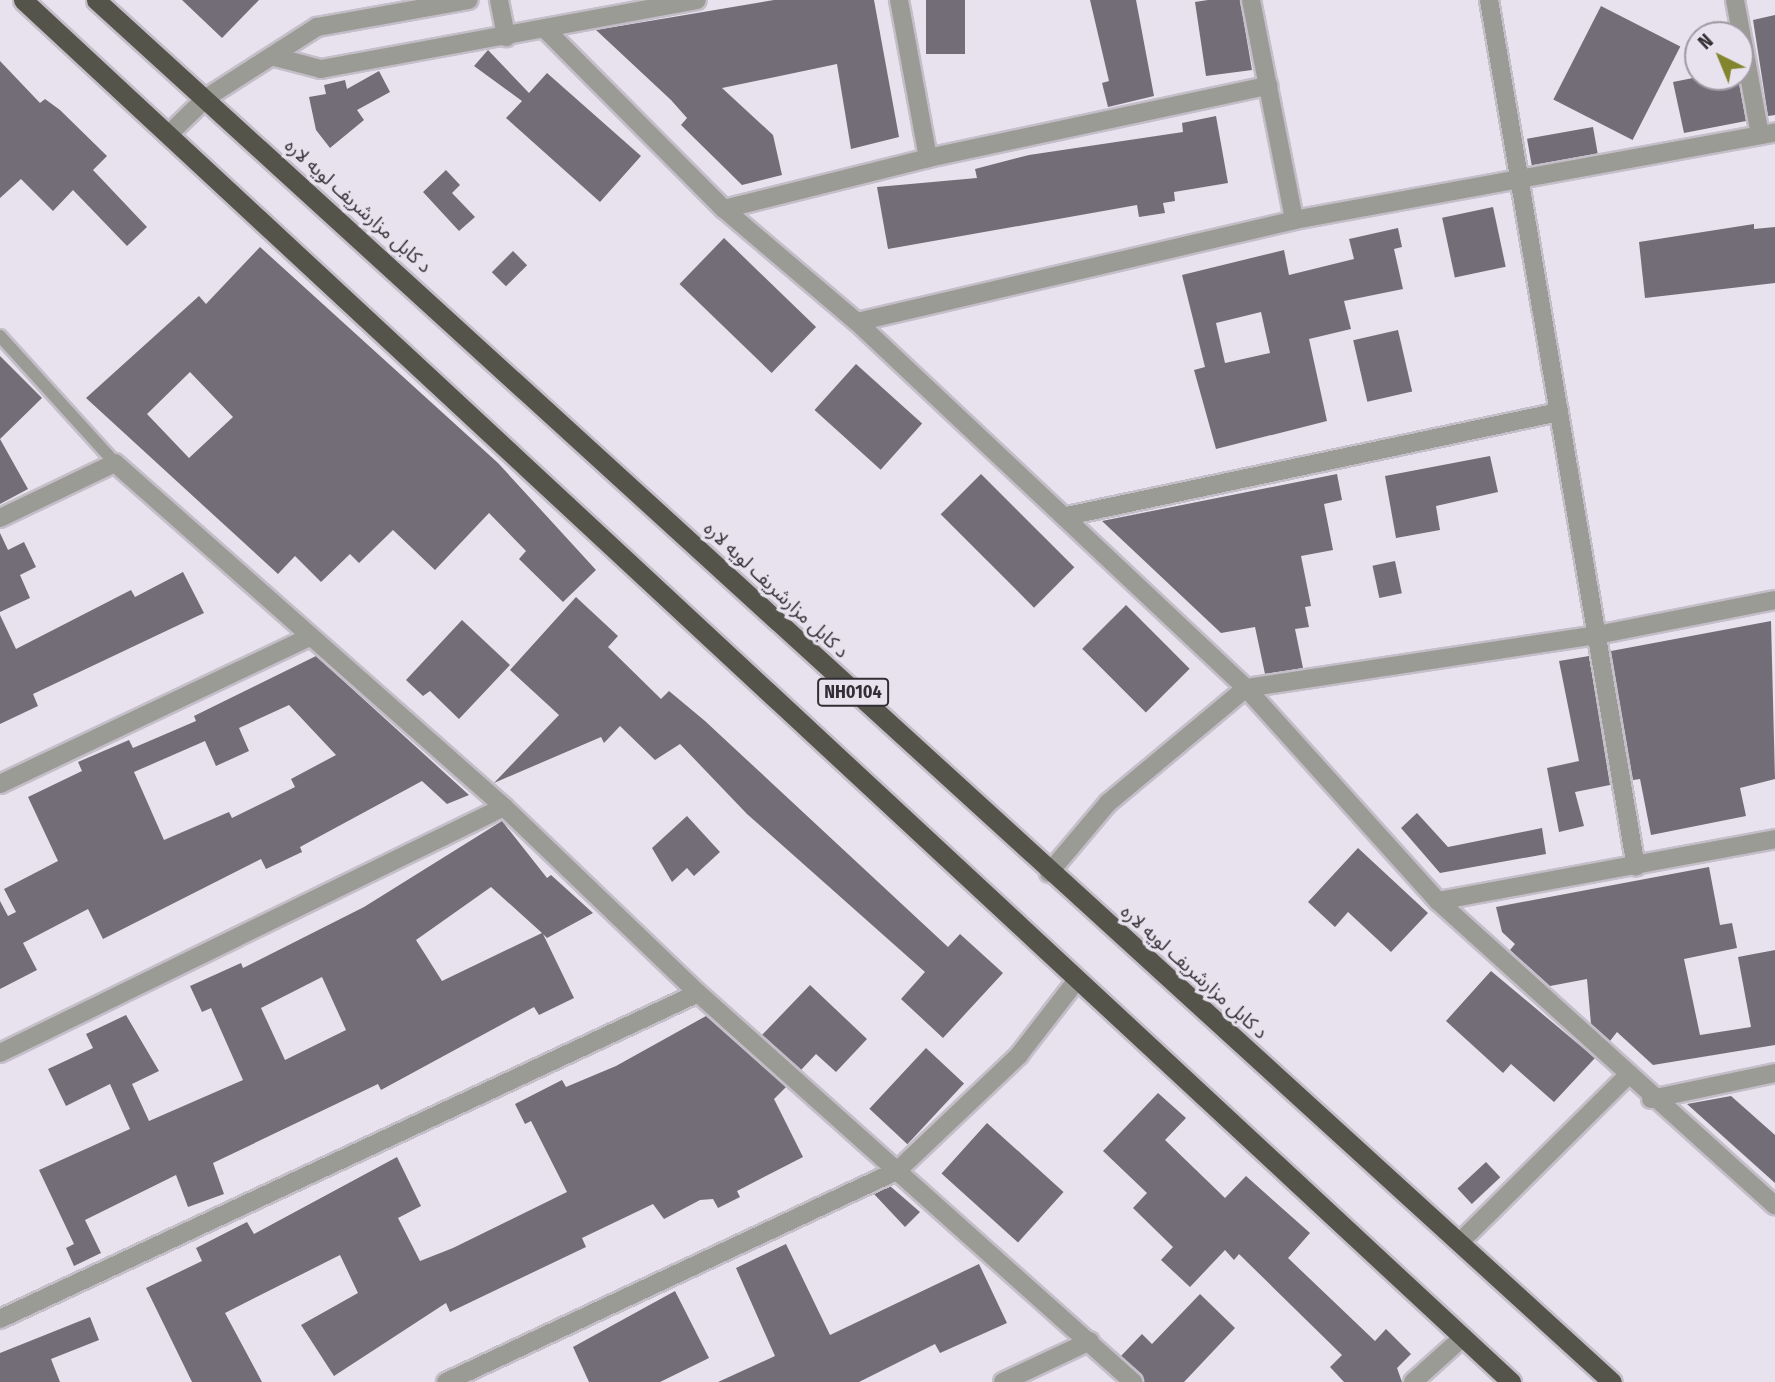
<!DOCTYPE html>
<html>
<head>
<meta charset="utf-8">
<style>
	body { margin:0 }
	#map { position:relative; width:1775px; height:1382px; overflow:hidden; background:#e8e2ee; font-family:"Fira Sans Condensed","Noto Sans Arabic",sans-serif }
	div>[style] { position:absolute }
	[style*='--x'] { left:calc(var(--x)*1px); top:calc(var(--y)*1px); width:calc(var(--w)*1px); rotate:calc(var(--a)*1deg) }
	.building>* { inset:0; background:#726d77; transform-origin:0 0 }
	.roads { filter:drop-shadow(2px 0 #c4bec9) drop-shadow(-2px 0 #c4bec9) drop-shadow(0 2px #c4bec9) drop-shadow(0 -2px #c4bec9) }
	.service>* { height:12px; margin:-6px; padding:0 6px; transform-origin:6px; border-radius:6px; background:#9b9b96 }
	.minor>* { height:18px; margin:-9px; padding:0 9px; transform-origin:9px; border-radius:9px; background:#9b9b96 }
	.trunk>* { height:19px; margin:-9.5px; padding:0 9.5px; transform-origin:9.5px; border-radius:9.5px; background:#54544a }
	span { translate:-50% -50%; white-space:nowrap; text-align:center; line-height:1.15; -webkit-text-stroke:7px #e8e2ee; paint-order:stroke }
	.shield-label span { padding:2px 5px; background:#e8e2ee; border:2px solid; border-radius:5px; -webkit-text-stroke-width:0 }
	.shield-label { font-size:18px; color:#322f34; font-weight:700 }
	.street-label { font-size:19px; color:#322f34 }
	.north { position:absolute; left:1684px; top:21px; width:70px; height:70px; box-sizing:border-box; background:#e8e2ee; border:2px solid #9f9aa4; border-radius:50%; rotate:317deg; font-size:19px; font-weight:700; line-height:28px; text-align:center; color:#322f34 }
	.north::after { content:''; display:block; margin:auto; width:24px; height:32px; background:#83842e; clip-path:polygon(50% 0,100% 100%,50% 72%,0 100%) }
</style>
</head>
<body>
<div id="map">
	<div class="building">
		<i style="clip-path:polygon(182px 0,259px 0,222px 38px)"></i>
		<i style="clip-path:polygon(774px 0,874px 0,899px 137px,851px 149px,837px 64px,722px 88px,773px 135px,782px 175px,742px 185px,681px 125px,687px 118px,671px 100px,596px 30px)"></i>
		<i style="left:926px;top:0;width:39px;height:54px"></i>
		<i style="clip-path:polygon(1090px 0,1136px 0,1154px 96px,1108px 107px,1102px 83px,1109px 81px)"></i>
		<i style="clip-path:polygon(1208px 0,1240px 0,1252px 70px,1206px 76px,1195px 2px)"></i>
		<i style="left:1601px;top:6px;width:89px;height:105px;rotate:27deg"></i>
		<i style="clip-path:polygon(1775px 15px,1775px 115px,1768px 116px,1753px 20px)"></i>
		<i style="clip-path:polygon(488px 50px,529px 93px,547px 73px,641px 156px,600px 202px,506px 118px,522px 101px,474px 66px)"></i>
		<i style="clip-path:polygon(0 61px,40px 103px,45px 99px,60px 110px,107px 156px,93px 170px,147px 227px,127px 246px,73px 190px,53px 211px,21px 179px,0 198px)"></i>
		<i style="clip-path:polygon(379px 71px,390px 92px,357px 110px,364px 120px,330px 148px,316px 130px,309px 97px,326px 94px,324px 85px,345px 80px,347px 89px)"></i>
		<i style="clip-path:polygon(1698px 77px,1738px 77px,1746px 121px,1684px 133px,1673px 82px)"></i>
		<i style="clip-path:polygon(1216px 116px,1228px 183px,1174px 192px,1175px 201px,1163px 203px,1165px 213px,1139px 217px,1137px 205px,888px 249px,877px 187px,977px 178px,975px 169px,1029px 155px,1183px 132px,1182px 123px)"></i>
		<i style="left:1593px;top:127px;width:27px;height:67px;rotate:80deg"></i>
		<i style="clip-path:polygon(446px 170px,460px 185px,452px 193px,475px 217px,459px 231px,423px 192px)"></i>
		<i style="left:1493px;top:207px;width:61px;height:52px;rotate:78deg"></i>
		<i style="clip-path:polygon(1754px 224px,1754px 229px,1775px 227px,1775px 283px,1645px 298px,1639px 242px)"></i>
		<i style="clip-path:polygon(evenodd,1398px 228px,1402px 247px,1394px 249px,1403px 289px,1344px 301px,1351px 329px,1309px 339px,1327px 421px,1216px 449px,1194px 370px,1205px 367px,1182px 275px,1284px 250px,1289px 275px,1354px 259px,1349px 239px,1398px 228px,1261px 312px,1270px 353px,1225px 363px,1216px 323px,1261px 312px)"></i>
		<i style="left:724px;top:238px;width:128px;height:64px;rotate:44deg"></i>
		<i style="clip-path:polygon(evenodd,260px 247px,498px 463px,596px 570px,563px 602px,519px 559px,526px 551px,489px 513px,435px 570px,393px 530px,359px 563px,350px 554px,321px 582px,295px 556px,278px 574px,86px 398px,199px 296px,206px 304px,260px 247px,190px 372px,233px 417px,189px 458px,147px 414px,190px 372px)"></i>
		<i style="left:513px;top:251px;width:20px;height:30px;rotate:45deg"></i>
		<i style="left:1398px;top:330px;width:63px;height:46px;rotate:77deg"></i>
		<i style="clip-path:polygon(0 356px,42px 398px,0 439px,28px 489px,0 504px)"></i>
		<i style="left:856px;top:364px;width:89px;height:62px;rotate:42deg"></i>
		<i style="clip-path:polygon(1490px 456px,1498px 492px,1436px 506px,1440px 530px,1396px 538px,1385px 476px)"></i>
		<i style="left:981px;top:474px;width:132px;height:57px;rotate:45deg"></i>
		<i style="clip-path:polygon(1337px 474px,1342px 500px,1324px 504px,1333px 550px,1301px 556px,1311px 606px,1305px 607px,1309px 627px,1295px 629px,1303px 668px,1265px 674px,1255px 627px,1221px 633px,1102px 521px)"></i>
		<i style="clip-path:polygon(0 533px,8px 550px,24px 542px,36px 567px,20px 575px,30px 598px,0 612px)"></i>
		<i style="left:1395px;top:561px;width:33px;height:23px;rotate:78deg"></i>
		<i style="clip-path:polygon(183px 572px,204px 613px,33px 694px,38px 706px,0 724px,0 615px,16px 649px,131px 590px,135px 597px)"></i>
		<i style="clip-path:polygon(576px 597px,618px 636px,608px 647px,661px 699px,669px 691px,705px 721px,948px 947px,960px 934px,1003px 973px,943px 1038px,901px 999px,925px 972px,747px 814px,680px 744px,655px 760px,620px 726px,604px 743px,601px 737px,494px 783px,559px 715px,510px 670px)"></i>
		<i style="left:1126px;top:605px;width:90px;height:62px;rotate:45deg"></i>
		<i style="clip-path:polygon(462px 620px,510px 665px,459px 719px,430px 691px,423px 696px,406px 680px)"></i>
		<i style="clip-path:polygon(1771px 621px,1775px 779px,1740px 788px,1746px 816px,1651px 835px,1640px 779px,1633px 780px,1611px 651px)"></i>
		<i style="clip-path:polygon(evenodd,316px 656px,469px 795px,447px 804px,422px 781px,300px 847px,302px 852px,266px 869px,261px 859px,103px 939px,88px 909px,23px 943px,37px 970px,0 989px,0 901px,8px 916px,16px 912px,4px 889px,58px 861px,28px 797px,82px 771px,78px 762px,129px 740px,133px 748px,196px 721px,194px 716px,316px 656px,289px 705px,336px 755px,291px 779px,295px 787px,232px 818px,229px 812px,164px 840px,134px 772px,205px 741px,216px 766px,249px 751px,239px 728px,289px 705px)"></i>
		<i style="clip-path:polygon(1589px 656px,1610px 785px,1575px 792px,1584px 826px,1559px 832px,1547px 768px,1579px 761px,1559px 661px)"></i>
		<i style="clip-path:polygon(1417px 813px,1448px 847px,1542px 828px,1546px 854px,1440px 873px,1401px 828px)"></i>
		<i style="clip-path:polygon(687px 816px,720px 852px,694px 876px,687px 868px,672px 882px,652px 848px)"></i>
		<i style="clip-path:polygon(evenodd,502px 821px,547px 878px,551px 875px,593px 913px,547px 938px,543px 934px,574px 998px,539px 1015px,534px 1007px,381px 1090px,378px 1084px,213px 1163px,224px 1194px,188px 1207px,176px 1175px,85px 1220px,101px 1253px,74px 1266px,66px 1248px,74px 1244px,39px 1170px,130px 1129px,110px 1084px,66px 1106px,48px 1069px,93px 1048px,86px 1034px,126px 1015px,159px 1071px,132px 1084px,149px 1121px,243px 1080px,211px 1008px,202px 1012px,190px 986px,241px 963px,243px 968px,364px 907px,502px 821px,491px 887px,542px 933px,442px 981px,416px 940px,491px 887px,502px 821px,322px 977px,346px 1030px,285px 1060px,261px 1008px,322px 977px)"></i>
		<i style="clip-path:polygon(1358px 848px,1428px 913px,1391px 952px,1348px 912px,1335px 927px,1308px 902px)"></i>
		<i style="clip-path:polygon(1709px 867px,1720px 925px,1732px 923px,1737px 948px,1684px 959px,1700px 1035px,1751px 1027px,1738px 957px,1775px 950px,1775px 1045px,1653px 1065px,1617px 1032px,1610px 1041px,1591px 1024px,1587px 979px,1550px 986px,1510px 950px,1515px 944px,1502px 932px,1496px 907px)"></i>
		<i style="clip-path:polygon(1491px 971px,1595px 1058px,1554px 1102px,1511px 1064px,1503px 1073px,1446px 1021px)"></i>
		<i style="clip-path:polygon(810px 985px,867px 1039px,836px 1072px,816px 1054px,801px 1070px,762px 1035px)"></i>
		<i style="clip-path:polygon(706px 1016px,786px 1087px,774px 1099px,803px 1157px,737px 1191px,740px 1197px,718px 1208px,713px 1199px,700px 1200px,664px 1219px,653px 1204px,582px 1238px,586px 1247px,450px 1312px,446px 1303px,334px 1376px,301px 1325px,358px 1293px,340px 1255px,225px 1313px,262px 1382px,192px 1382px,146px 1288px,202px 1261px,196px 1248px,247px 1222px,254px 1234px,397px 1157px,421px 1206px,398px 1218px,420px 1261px,453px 1248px,567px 1192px,531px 1121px,525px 1124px,515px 1104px,562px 1080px,566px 1087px,616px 1066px)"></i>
		<i style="left:926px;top:1048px;width:52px;height:83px;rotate:43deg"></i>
		<i style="clip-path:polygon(1158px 1093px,1186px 1118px,1165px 1140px,1225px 1198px,1246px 1176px,1310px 1233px,1288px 1258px,1375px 1341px,1386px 1329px,1411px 1354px,1397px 1368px,1402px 1382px,1344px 1382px,1330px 1367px,1342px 1355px,1239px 1254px,1234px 1260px,1225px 1250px,1190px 1287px,1161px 1260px,1173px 1247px,1133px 1208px,1147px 1193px,1103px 1151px)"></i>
		<i style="clip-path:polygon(1731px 1096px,1775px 1135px,1775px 1183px,1687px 1104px)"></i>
		<i style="left:987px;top:1123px;width:103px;height:68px;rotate:42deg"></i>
		<i style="left:1486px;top:1162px;width:21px;height:39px;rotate:47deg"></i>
		<i style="clip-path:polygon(890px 1186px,920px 1212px,905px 1227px,874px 1194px)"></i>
		<i style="clip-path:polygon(786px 1244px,830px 1335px,979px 1264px,1007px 1323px,940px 1353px,935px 1344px,859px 1382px,718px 1382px,775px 1356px,736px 1268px)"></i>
		<i style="clip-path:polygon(675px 1291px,709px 1358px,660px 1382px,589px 1382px,573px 1347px)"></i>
		<i style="clip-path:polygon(1200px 1294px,1235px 1328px,1184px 1382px,1144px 1382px,1121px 1356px,1142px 1334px,1152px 1344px)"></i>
		<i style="clip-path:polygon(90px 1317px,99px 1340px,51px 1359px,60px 1382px,0 1382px,0 1353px)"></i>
	</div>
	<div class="roads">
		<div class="service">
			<i style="--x:0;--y:336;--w:171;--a:47.8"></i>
		</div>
		<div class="minor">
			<i style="--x:499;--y:0;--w:38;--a:79"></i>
			<i style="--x:899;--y:0;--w:161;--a:79.6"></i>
			<i style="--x:1251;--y:0;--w:224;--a:78.9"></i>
			<i style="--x:1489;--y:0;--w:879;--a:80.38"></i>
			<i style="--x:1735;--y:0;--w:137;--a:79.5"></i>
			<i style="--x:546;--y:30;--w:252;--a:45.2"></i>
			<i style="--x:724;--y:209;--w:175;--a:40.4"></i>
			<i style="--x:857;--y:322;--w:534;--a:43.26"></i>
			<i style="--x:1246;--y:688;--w:287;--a:48"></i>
			<i style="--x:1438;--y:901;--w:454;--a:42.1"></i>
			<i style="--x:275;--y:57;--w:48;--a:14.6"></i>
			<i style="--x:321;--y:69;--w:382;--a:-10.4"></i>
			<i style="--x:169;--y:134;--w:52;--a:-44.2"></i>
			<i style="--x:206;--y:98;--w:132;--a:-32.6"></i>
			<i style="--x:317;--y:27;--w:154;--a:-10.1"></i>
			<i style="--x:724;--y:209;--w:210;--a:-14"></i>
			<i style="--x:928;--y:158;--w:348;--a:-12"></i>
			<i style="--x:857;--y:322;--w:449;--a:-13.1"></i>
			<i style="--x:1294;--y:220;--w:489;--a:-10.3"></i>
			<i style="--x:1067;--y:516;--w:503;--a:-11.94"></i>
			<i style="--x:0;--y:518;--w:127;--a:-25.6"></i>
			<i style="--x:115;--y:463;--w:519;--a:41.49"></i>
			<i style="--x:504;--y:807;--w:269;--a:43.8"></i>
			<i style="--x:698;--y:993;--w:584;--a:41.8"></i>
			<i style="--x:0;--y:784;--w:340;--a:-25.4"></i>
			<i style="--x:1049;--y:873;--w:92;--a:-49.9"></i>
			<i style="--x:1108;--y:803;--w:180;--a:-39.8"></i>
			<i style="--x:1246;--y:688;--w:355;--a:-8.6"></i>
			<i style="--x:1597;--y:635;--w:181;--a:-11.1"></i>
			<i style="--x:1438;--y:901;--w:343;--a:-10.4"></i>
			<i style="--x:0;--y:1053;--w:561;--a:-26.02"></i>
			<i style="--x:1651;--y:1099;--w:127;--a:-11.8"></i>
			<i style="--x:1462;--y:1240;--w:233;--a:-44.8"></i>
			<i style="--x:0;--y:1319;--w:770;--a:-25.03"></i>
			<i style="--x:446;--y:1382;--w:499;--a:-25.1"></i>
			<i style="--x:898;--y:1170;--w:167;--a:-43.5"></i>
			<i style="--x:1019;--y:1055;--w:95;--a:-52.3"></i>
			<i style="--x:1003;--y:1382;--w:96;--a:-25.2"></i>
			<i style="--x:1413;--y:1382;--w:66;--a:-41.9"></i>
		</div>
		<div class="trunk">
			<i style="--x:23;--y:0;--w:2031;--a:42.88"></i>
			<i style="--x:96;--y:0;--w:2051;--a:42.35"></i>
		</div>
	</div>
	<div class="shield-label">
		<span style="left:853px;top:692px">NH0104</span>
	</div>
	<div class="street-label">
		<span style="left:358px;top:206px;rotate:42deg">د کابل مزارشریف لویه لاره</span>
		<span style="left:776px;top:590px;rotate:43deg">د کابل مزارشریف لویه لاره</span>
		<span style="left:1194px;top:972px;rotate:42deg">د کابل مزارشریف لویه لاره</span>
	</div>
	<div class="north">N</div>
</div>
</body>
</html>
